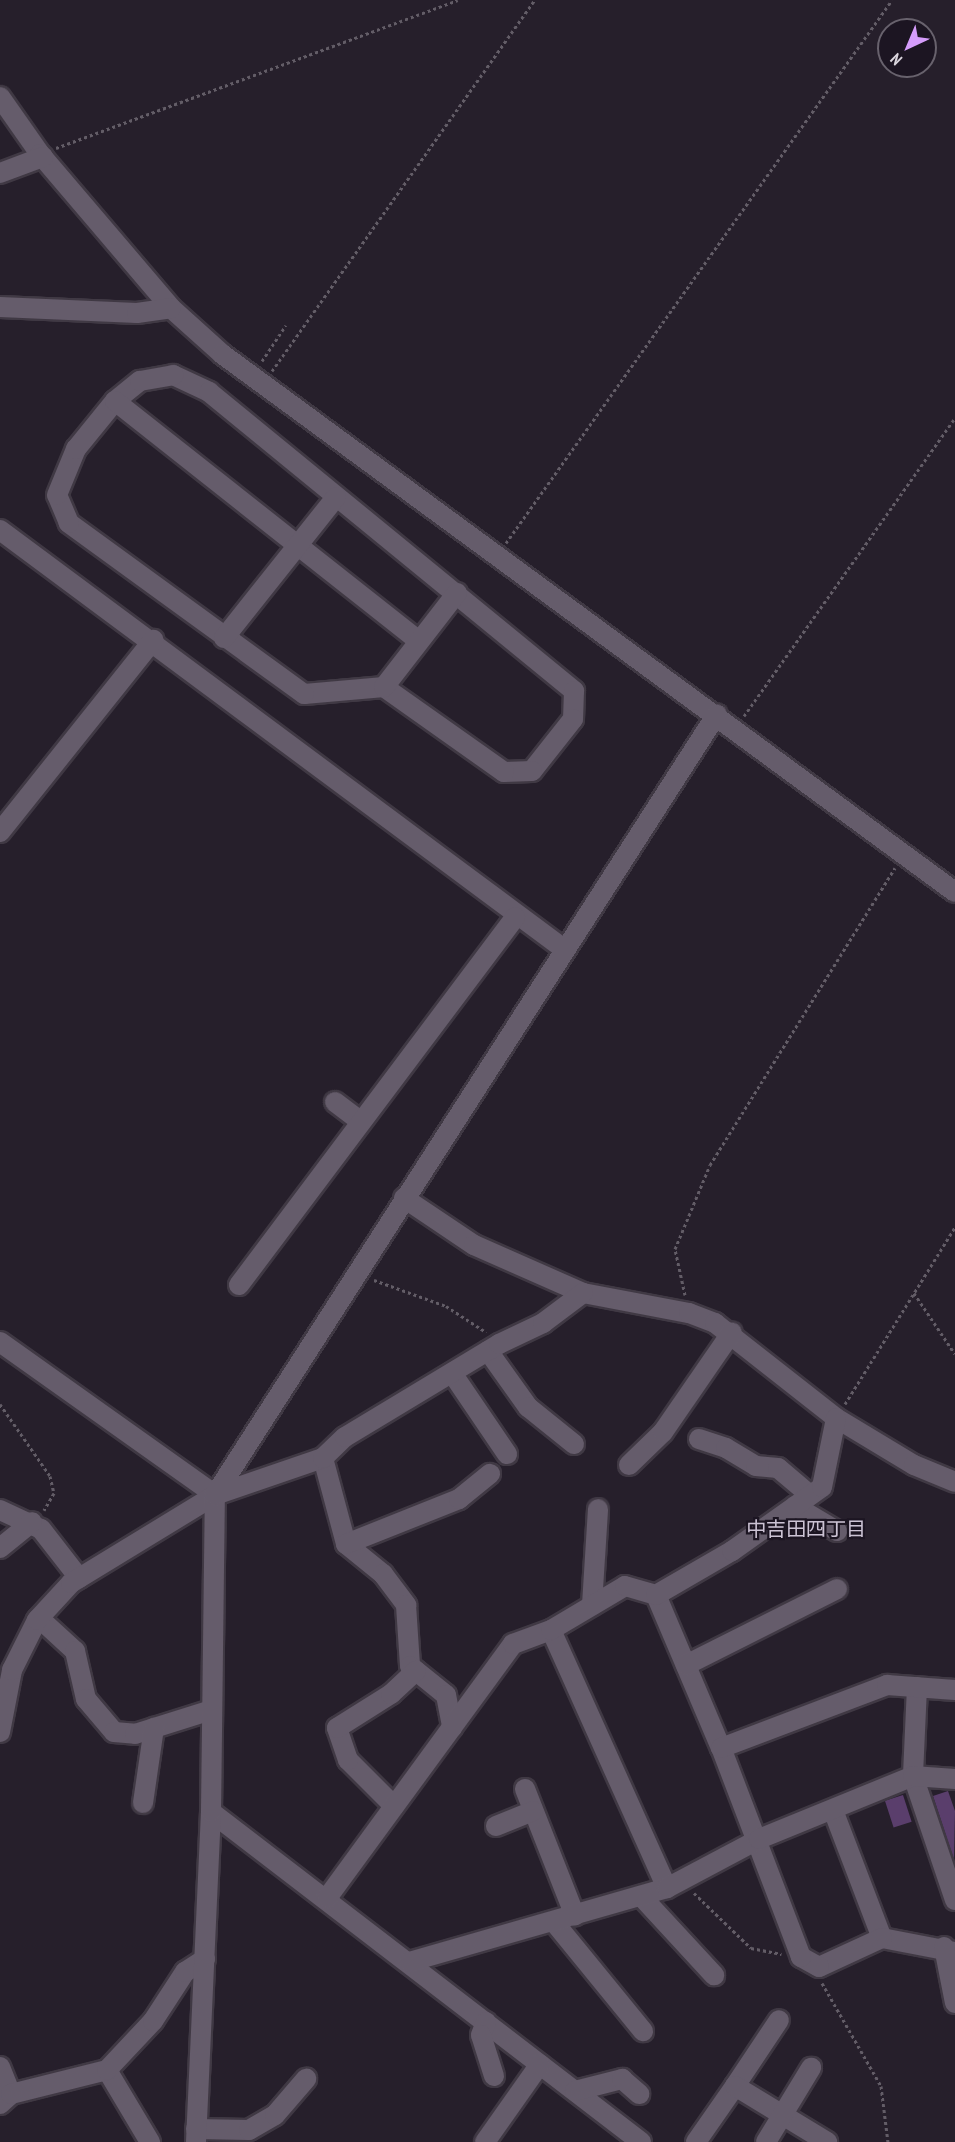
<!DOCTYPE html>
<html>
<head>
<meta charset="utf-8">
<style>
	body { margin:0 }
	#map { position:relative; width:955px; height:2142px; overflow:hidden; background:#261f2b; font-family:"PT Sans Narrow","Noto Sans JP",sans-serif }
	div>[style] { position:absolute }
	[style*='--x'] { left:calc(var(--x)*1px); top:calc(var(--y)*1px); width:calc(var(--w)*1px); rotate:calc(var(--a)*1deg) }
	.building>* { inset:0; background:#5a3e6c; transform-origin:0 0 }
	.path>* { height:3px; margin-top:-1.5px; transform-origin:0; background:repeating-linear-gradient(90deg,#635d67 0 3px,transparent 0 6px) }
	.roads { filter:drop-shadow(2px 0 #403944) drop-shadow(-2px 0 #403944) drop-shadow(0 2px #403944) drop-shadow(0 -2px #403944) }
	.minor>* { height:20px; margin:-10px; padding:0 10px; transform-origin:10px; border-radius:10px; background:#655c6b }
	span { translate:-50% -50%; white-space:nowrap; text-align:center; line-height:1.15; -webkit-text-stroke:4.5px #1c1522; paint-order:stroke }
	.neighbourhood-label { font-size:20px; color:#ccc3d4 }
	.north { position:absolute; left:877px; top:18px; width:60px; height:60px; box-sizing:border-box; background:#1c1522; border:2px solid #68626d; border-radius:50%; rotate:224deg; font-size:16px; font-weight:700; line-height:24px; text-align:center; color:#dad5dd }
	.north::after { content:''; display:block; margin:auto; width:21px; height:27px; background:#d59cfb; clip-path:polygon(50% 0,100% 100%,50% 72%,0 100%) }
</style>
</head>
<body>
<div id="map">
	<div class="building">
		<i style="clip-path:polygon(948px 1791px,955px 1811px,954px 1860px,933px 1796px)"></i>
		<i style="left:903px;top:1795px;width:28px;height:19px;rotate:72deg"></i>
	</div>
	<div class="path">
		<i style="--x:56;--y:148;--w:428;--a:-20.2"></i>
		<i style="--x:262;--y:361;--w:43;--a:-56.3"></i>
		<i style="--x:272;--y:371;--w:455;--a:-54.7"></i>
		<i style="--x:506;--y:543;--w:666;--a:-54.59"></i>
		<i style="--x:744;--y:716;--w:365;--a:-54.7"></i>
		<i style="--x:374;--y:1280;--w:77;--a:19.9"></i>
		<i style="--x:446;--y:1306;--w:48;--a:33"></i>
		<i style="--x:914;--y:1293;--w:73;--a:56.1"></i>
		<i style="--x:685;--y:1295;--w:47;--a:-102.3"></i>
		<i style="--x:675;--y:1249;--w:91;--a:-67.4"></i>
		<i style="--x:710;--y:1165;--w:350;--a:-58.1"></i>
		<i style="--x:0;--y:1404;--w:88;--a:55.2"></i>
		<i style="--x:50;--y:1476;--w:17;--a:77"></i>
		<i style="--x:54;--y:1493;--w:20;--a:120"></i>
		<i style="--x:845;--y:1404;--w:208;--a:-58.1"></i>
		<i style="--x:694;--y:1893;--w:79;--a:44"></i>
		<i style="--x:751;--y:1948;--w:31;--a:11"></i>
		<i style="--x:822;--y:1983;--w:119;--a:60.2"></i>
		<i style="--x:881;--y:2086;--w:56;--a:82.9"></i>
	</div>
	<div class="roads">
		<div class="minor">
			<i style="--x:0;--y:97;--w:70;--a:54.9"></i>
			<i style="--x:40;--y:154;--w:202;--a:49.6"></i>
			<i style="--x:171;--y:308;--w:69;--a:42"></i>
			<i style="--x:222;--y:354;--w:909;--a:36.28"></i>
			<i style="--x:0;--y:173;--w:46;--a:-20.4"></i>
			<i style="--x:0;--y:307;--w:137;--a:2.5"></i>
			<i style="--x:137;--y:313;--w:34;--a:-8"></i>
			<i style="--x:173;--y:375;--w:40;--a:25"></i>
			<i style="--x:209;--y:392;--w:472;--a:39.3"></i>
			<i style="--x:574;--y:691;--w:28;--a:92"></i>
			<i style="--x:573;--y:719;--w:66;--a:128.3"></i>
			<i style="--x:532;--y:771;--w:28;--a:178"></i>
			<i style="--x:504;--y:772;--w:147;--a:-144.7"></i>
			<i style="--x:384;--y:687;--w:80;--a:175"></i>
			<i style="--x:304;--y:694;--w:291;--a:-144"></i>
			<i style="--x:69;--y:523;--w:30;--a:-113"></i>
			<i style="--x:57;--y:495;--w:50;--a:-67.6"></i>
			<i style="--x:76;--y:449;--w:62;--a:-50.9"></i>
			<i style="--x:115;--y:401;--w:32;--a:-39"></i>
			<i style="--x:140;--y:381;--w:34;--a:-10"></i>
			<i style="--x:115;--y:401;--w:387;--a:38.3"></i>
			<i style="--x:0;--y:530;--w:703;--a:36.61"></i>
			<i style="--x:224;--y:638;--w:180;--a:-51.5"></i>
			<i style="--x:384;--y:687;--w:119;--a:-52.2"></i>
			<i style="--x:0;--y:832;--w:246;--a:-51.4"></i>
			<i style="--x:335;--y:1102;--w:31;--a:37"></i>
			<i style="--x:404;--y:1198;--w:84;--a:33.9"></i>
			<i style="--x:474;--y:1245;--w:119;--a:23.8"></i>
			<i style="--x:583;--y:1293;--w:108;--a:10.7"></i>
			<i style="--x:689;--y:1313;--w:28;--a:21"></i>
			<i style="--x:715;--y:1323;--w:154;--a:38.1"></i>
			<i style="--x:836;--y:1418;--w:91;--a:31.1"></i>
			<i style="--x:914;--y:1465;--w:44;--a:22.5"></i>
			<i style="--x:239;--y:1285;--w:460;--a:-53.1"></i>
			<i style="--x:0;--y:1342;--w:264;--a:35.4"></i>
			<i style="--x:488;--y:1351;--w:69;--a:54.5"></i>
			<i style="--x:528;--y:1407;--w:59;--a:38.8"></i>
			<i style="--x:452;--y:1373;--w:98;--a:55.8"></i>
			<i style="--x:699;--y:1439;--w:28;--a:18"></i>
			<i style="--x:726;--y:1448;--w:35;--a:31"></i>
			<i style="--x:756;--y:1466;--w:22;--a:5"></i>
			<i style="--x:778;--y:1468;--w:42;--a:40.2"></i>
			<i style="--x:323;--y:1458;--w:89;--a:75"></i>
			<i style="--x:346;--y:1544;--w:48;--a:39"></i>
			<i style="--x:383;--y:1574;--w:39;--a:53"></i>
			<i style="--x:406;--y:1605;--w:61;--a:86.2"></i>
			<i style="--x:410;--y:1666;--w:46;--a:38.9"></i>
			<i style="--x:446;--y:1695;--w:33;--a:79"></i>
			<i style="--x:629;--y:1465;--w:47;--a:-44.1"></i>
			<i style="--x:663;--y:1432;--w:121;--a:-55.4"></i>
			<i style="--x:795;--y:1506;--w:49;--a:30.8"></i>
			<i style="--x:0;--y:1510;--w:45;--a:24.9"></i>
			<i style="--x:41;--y:1529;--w:62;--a:52.2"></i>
			<i style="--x:346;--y:1544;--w:122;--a:-21.7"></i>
			<i style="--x:459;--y:1499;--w:40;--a:-39"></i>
			<i style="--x:0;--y:1548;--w:41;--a:-39.1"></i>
			<i style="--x:656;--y:1595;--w:166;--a:67"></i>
			<i style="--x:592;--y:1605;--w:96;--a:-86.4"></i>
			<i style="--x:39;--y:1618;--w:49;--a:42.5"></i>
			<i style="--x:75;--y:1651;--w:49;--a:77.1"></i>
			<i style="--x:86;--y:1699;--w:43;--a:49.7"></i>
			<i style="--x:114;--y:1732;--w:21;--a:5"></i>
			<i style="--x:135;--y:1734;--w:80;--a:-17.5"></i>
			<i style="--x:551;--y:1630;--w:283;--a:65.8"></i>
			<i style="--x:686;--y:1665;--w:169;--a:-26.7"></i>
			<i style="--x:917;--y:1687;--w:89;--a:92.6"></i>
			<i style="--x:913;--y:1776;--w:131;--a:71.3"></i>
			<i style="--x:0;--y:1732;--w:63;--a:-79"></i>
			<i style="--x:12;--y:1670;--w:56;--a:-63.4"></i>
			<i style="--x:37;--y:1620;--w:50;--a:-47.4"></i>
			<i style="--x:71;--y:1583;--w:169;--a:-31.4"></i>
			<i style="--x:215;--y:1495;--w:114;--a:-18.9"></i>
			<i style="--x:323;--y:1458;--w:30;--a:-44"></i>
			<i style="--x:345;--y:1437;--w:180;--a:-31.1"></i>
			<i style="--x:499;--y:1344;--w:49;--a:-25.5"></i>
			<i style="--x:543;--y:1323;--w:50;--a:-36.9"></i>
			<i style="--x:525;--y:1789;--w:136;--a:68.5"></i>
			<i style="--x:143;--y:1803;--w:76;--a:-81.7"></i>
			<i style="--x:394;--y:1806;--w:65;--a:-135"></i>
			<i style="--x:348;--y:1760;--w:34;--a:-109"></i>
			<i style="--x:337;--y:1728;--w:64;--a:-32.2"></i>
			<i style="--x:391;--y:1694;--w:34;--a:-43"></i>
			<i style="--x:833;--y:1810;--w:137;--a:69.1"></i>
			<i style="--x:882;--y:1938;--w:74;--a:10.9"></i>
			<i style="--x:211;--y:1812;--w:542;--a:37.5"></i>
			<i style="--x:496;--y:1826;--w:40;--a:-22"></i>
			<i style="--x:641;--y:1896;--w:108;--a:47.3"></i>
			<i style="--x:327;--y:1898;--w:315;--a:-53.8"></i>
			<i style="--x:513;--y:1644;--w:40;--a:-20.2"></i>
			<i style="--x:551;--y:1630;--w:86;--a:-30.7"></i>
			<i style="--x:625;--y:1586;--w:32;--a:16"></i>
			<i style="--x:656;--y:1595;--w:88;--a:-30.1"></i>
			<i style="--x:732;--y:1551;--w:110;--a:-35.4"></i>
			<i style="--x:822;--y:1487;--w:70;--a:-78.5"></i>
			<i style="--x:554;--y:1922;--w:141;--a:50.8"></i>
			<i style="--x:882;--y:1938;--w:69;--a:155.3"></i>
			<i style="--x:819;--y:1967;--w:21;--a:-151"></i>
			<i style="--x:801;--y:1957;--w:224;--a:-110.9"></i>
			<i style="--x:721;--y:1748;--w:178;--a:-20.8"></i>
			<i style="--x:887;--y:1685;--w:68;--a:4.2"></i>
			<i style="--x:944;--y:1947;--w:57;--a:78.9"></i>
			<i style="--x:409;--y:1962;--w:268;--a:-16"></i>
			<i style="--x:667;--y:1888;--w:104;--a:-28"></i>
			<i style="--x:759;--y:1839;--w:166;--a:-22.2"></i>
			<i style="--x:913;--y:1776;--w:42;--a:4.1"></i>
			<i style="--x:486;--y:2022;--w:14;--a:111"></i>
			<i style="--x:481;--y:2035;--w:43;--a:72.4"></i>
			<i style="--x:0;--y:2067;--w:29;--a:68"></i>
			<i style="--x:107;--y:2070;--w:84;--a:59.2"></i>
			<i style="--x:735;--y:2086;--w:79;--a:-56.3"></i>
			<i style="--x:575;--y:2091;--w:49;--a:-14.3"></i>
			<i style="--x:622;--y:2079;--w:23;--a:41"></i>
			<i style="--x:0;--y:2104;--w:15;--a:-42"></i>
			<i style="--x:11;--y:2094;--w:99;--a:-14"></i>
			<i style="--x:107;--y:2070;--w:67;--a:-46.8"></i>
			<i style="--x:153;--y:2021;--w:59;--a:-56.9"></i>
			<i style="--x:185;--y:1972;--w:24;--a:-33"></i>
			<i style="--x:196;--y:2129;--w:53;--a:1.1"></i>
			<i style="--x:249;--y:2130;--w:30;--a:-30"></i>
			<i style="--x:275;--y:2115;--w:48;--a:-49.3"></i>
			<i style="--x:196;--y:2142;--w:330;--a:-87.4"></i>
			<i style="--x:211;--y:1812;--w:317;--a:-89.3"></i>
			<i style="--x:215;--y:1495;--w:928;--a:-57.27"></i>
			<i style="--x:485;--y:2142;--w:95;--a:-54.8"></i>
			<i style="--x:696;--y:2142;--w:68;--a:-55.1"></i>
			<i style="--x:735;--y:2086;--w:108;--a:31.3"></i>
			<i style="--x:766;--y:2142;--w:87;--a:-58.7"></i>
		</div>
	</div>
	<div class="neighbourhood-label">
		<span style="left:806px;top:1529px">中吉田四丁目</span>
	</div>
	<div class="north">N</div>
</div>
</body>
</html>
